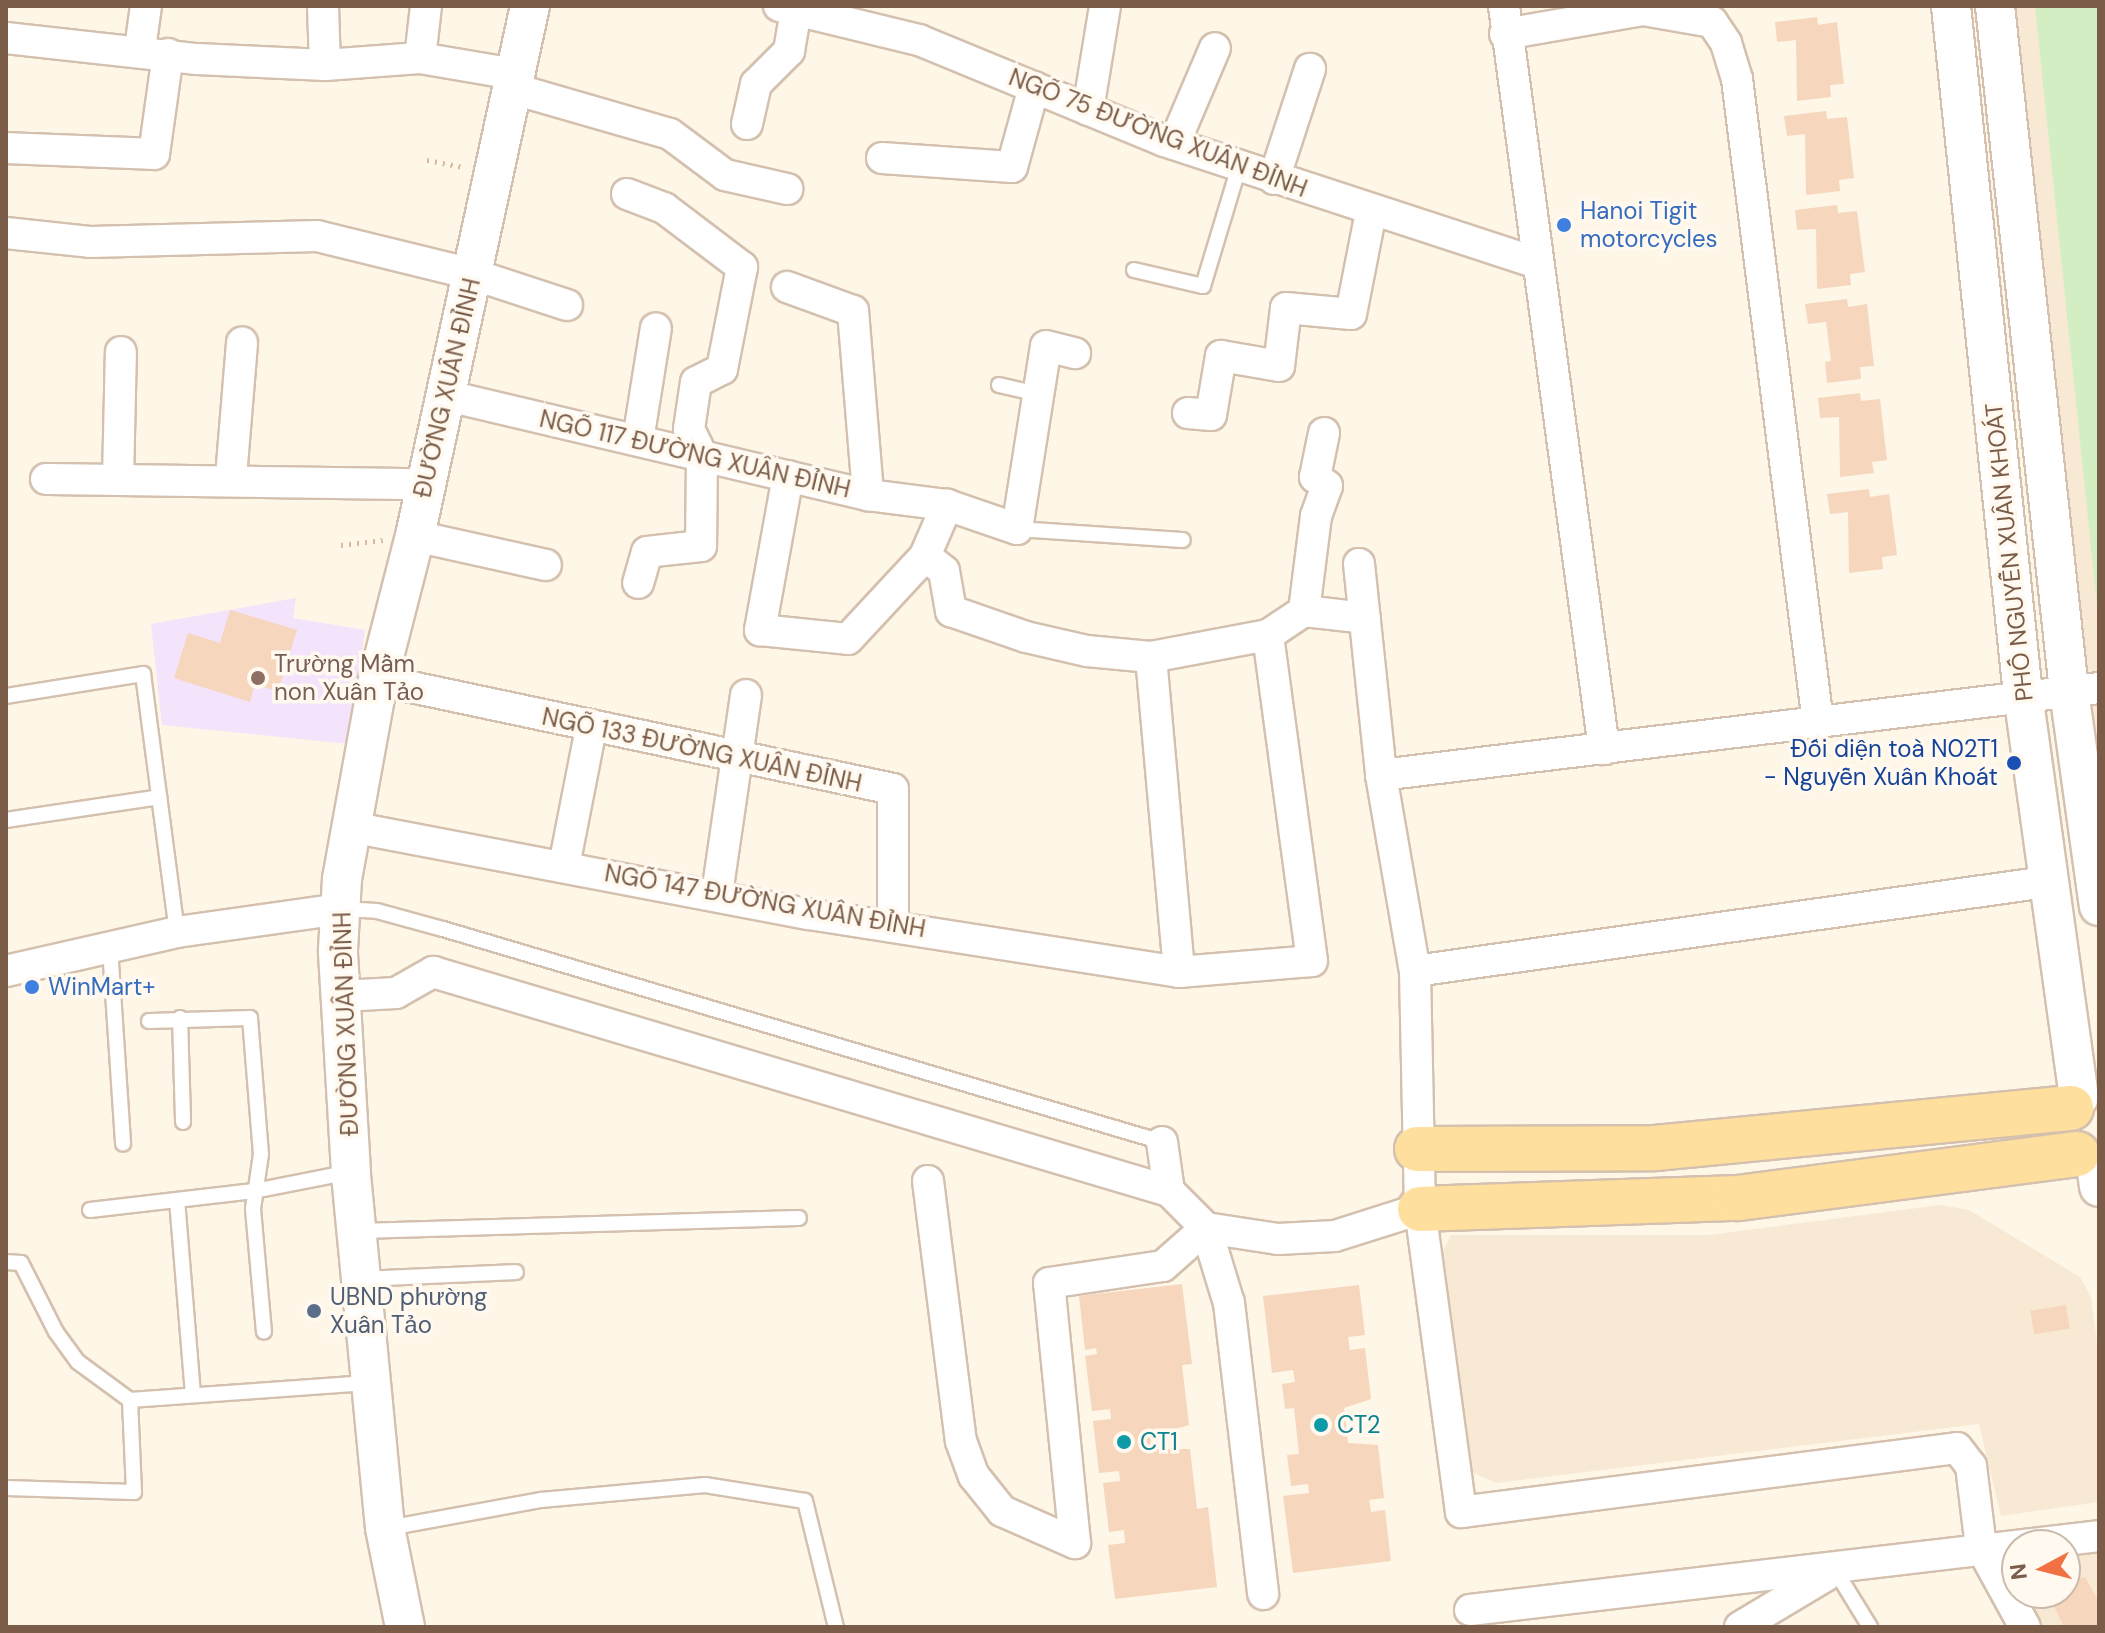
<!DOCTYPE html>
<html>
<head>
<meta charset="utf-8">
<style>
	body { margin:0 }
	#map { position:relative; width:2105px; height:1633px; overflow:hidden; background:#fef6e7; font-family:"DM Sans",sans-serif }
	div>[style] { position:absolute }
	[style*='--x'] { left:calc(var(--x)*1px); top:calc(var(--y)*1px); width:calc(var(--w)*1px); rotate:calc(var(--a)*1deg) }
	.residential>* { inset:0; background:#f7e9d4 }
	.education>* { inset:0; background:#f3e3fb }
	.green>* { inset:0; background:#d3eec3 }
	.building>* { inset:0; background:#f6d6bc; transform-origin:0 0 }
	.path>* { height:5px; margin-top:-2.5px; transform-origin:0; background:repeating-linear-gradient(90deg,#dcb99e 0 2px,transparent 0 8px) }
	.roads { filter:drop-shadow(2px 0 #d4c0ae) drop-shadow(-2px 0 #d4c0ae) drop-shadow(0 2px #d4c0ae) drop-shadow(0 -2px #d4c0ae) }
	.service>* { height:14px; margin:-7px; padding:0 7px; transform-origin:7px; border-radius:7px; background:#fff }
	.minor>* { height:30px; margin:-15px; padding:0 15px; transform-origin:15px; border-radius:15px; background:#fff }
	.tertiary>* { height:38px; margin:-19px; padding:0 19px; transform-origin:19px; border-radius:19px; background:#fff }
	.primary>* { height:44px; margin:-22px; padding:0 22px; transform-origin:22px; border-radius:22px; background:#ffdf9d }
	.dots>* { width:22px; height:22px; translate:-50% -50%; box-sizing:border-box; border:4px solid #fff9ef; border-radius:50% }
	span { translate:-50% -50%; white-space:nowrap; text-align:center; line-height:1.15; -webkit-text-stroke:7px #fff9ef; paint-order:stroke }
	.street-label { font-size:24px; color:#7b5c48 }
	.shop-label { font-size:24px; color:#366cbe }
	.left { translate:0 -50%; text-align:left }
	.education-label { font-size:24px; color:#785e54 }
	.transit-label { font-size:24px; color:#164399 }
	.right { translate:-100% -50%; text-align:right }
	.service-label { font-size:24px; color:#4e5e75 }
	.culture-label { font-size:24px; color:#0d838f }
	.frame { position:absolute; inset:0; border:8px solid #7b5c48; pointer-events:none }
	.north { position:absolute; left:2001px; top:1529px; width:80px; height:80px; box-sizing:border-box; background:#fff9ef; border:2px solid #cabaac; border-radius:50%; rotate:263deg; font-size:22px; font-weight:700; line-height:32px; text-align:center; color:#7b5c48 }
	.north::after { content:''; display:block; margin:auto; width:28px; height:36px; background:#f27142; clip-path:polygon(50% 0,100% 100%,50% 72%,0 100%) }
</style>
</head>
<body>
<div id="map">
	<div class="residential">
		<i style="clip-path:polygon(2002px 6px,2099px 6px,2099px 793px)"></i>
		<i style="clip-path:polygon(1941px 1205px,1969px 1210px,2080px 1277px,2091px 1297px,2099px 1357px,2099px 1502px,2001px 1516px,1979px 1424px,1496px 1483px,1467px 1470px,1431px 1274px,1451px 1235px,1708px 1235px)"></i>
		<i style="clip-path:polygon(2065px 1545px,2099px 1552px,2099px 1627px,2032px 1627px,2023px 1593px,2065px 1593px)"></i>
	</div>
	<div class="education">
		<i style="clip-path:polygon(296px 598px,293px 618px,365px 630px,349px 744px,162px 725px,151px 624px)"></i>
	</div>
	<div class="green">
		<i style="clip-path:polygon(2035px 6px,2099px 6px,2099px 616px,2098px 615px)"></i>
	</div>
	<div class="building">
		<i style="clip-path:polygon(1817px 17px,1818px 25px,1837px 22px,1844px 84px,1830px 85px,1831px 97px,1797px 101px,1796px 40px,1777px 42px,1775px 22px)"></i>
		<i style="clip-path:polygon(1826px 111px,1827px 119px,1847px 117px,1854px 178px,1839px 180px,1840px 191px,1806px 195px,1805px 134px,1787px 136px,1784px 116px)"></i>
		<i style="clip-path:polygon(1837px 205px,1838px 213px,1857px 211px,1865px 272px,1850px 274px,1851px 285px,1817px 289px,1816px 229px,1797px 230px,1795px 210px)"></i>
		<i style="clip-path:polygon(1847px 299px,1848px 307px,1867px 304px,1874px 366px,1860px 367px,1861px 379px,1827px 383px,1825px 362px,1831px 361px,1826px 322px,1808px 324px,1805px 304px)"></i>
		<i style="clip-path:polygon(1860px 393px,1861px 401px,1880px 399px,1887px 460px,1872px 462px,1874px 473px,1840px 477px,1839px 417px,1820px 418px,1818px 398px)"></i>
		<i style="clip-path:polygon(1869px 489px,1870px 497px,1889px 494px,1897px 555px,1882px 557px,1883px 569px,1849px 573px,1848px 512px,1830px 514px,1827px 494px)"></i>
		<i style="clip-path:polygon(230px 610px,297px 630px,278px 691px,255px 684px,250px 702px,174px 678px,188px 633px,220px 643px)"></i>
		<i style="clip-path:polygon(1182px 1284px,1192px 1364px,1182px 1365px,1189px 1425px,1152px 1436px,1154px 1449px,1190px 1449px,1197px 1509px,1208px 1507px,1217px 1587px,1115px 1599px,1108px 1545px,1125px 1543px,1124px 1530px,1109px 1532px,1103px 1483px,1120px 1481px,1119px 1471px,1099px 1473px,1093px 1421px,1111px 1419px,1110px 1409px,1092px 1411px,1085px 1356px,1097px 1354px,1096px 1348px,1085px 1350px,1079px 1296px)"></i>
		<i style="clip-path:polygon(1359px 1285px,1365px 1335px,1348px 1337px,1350px 1350px,1365px 1348px,1371px 1399px,1344px 1408px,1348px 1443px,1378px 1445px,1384px 1498px,1369px 1500px,1371px 1512px,1385px 1510px,1391px 1561px,1293px 1573px,1283px 1496px,1309px 1493px,1308px 1484px,1291px 1486px,1287px 1455px,1299px 1454px,1294px 1408px,1285px 1409px,1282px 1384px,1295px 1382px,1293px 1370px,1272px 1373px,1263px 1296px)"></i>
		<i style="left:2066px;top:1305px;width:24px;height:36px;rotate:81deg"></i>
		<i style="clip-path:polygon(2085px 1577px,2099px 1602px,2099px 1627px,2064px 1627px,2050px 1598px,2065px 1593px,2065px 1581px)"></i>
	</div>
	<div class="path">
		<i style="--x:427;--y:160;--w:37;--a:11"></i>
		<i style="--x:341;--y:545;--w:42;--a:-6.8"></i>
	</div>
	<div class="roads">
		<div class="service">
			<i style="--x:1134;--y:270;--w:71;--a:13.1"></i>
			<i style="--x:1203;--y:286;--w:124;--a:-73.2"></i>
			<i style="--x:999;--y:385;--w:40;--a:13"></i>
			<i style="--x:1017;--y:529;--w:166;--a:3.8"></i>
			<i style="--x:6;--y:696;--w:139;--a:-9.1"></i>
			<i style="--x:143;--y:674;--w:260;--a:82.5"></i>
			<i style="--x:6;--y:820;--w:155;--a:-8.5"></i>
			<i style="--x:341;--y:909;--w:36;--a:3"></i>
			<i style="--x:377;--y:911;--w:68;--a:15.3"></i>
			<i style="--x:443;--y:929;--w:750;--a:16.5"></i>
			<i style="--x:110;--y:947;--w:197;--a:86.2"></i>
			<i style="--x:180;--y:1018;--w:104;--a:88.3"></i>
			<i style="--x:149;--y:1021;--w:101;--a:-1.7"></i>
			<i style="--x:250;--y:1018;--w:136;--a:85.4"></i>
			<i style="--x:261;--y:1154;--w:56;--a:98.3"></i>
			<i style="--x:253;--y:1209;--w:123;--a:84.9"></i>
			<i style="--x:177;--y:1200;--w:195;--a:85.3"></i>
			<i style="--x:90;--y:1210;--w:165;--a:-6.6"></i>
			<i style="--x:254;--y:1191;--w:99;--a:-11.1"></i>
			<i style="--x:359;--y:1231;--w:440;--a:-1.7"></i>
			<i style="--x:6;--y:1262;--w:15;--a:4"></i>
			<i style="--x:21;--y:1263;--w:77;--a:63.1"></i>
			<i style="--x:56;--y:1332;--w:37;--a:54"></i>
			<i style="--x:78;--y:1362;--w:64;--a:36.2"></i>
			<i style="--x:130;--y:1400;--w:241;--a:-4.1"></i>
			<i style="--x:363;--y:1279;--w:153;--a:-2.6"></i>
			<i style="--x:6;--y:1488;--w:128;--a:1.8"></i>
			<i style="--x:134;--y:1492;--w:92;--a:-92.5"></i>
			<i style="--x:388;--y:1528;--w:156;--a:-10.4"></i>
			<i style="--x:541;--y:1500;--w:165;--a:-5.2"></i>
			<i style="--x:705;--y:1485;--w:101;--a:9.1"></i>
			<i style="--x:805;--y:1501;--w:130;--a:76.2"></i>
			<i style="--x:1835;--y:1570;--w:67;--a:58.4"></i>
		</div>
		<div class="minor">
			<i style="--x:323;--y:6;--w:59;--a:88.1"></i>
			<i style="--x:779;--y:6;--w:144;--a:13.7"></i>
			<i style="--x:919;--y:40;--w:265;--a:22.4"></i>
			<i style="--x:1164;--y:141;--w:392;--a:18.1"></i>
			<i style="--x:1504;--y:6;--w:750;--a:82.33"></i>
			<i style="--x:1505;--y:34;--w:140;--a:-9.9"></i>
			<i style="--x:1643;--y:10;--w:70;--a:9.9"></i>
			<i style="--x:1712;--y:22;--w:25;--a:56"></i>
			<i style="--x:1726;--y:43;--w:38;--a:73"></i>
			<i style="--x:1737;--y:79;--w:649;--a:82.83"></i>
			<i style="--x:6;--y:38;--w:192;--a:6.3"></i>
			<i style="--x:197;--y:59;--w:128;--a:2.7"></i>
			<i style="--x:325;--y:65;--w:95;--a:-4.2"></i>
			<i style="--x:420;--y:58;--w:96;--a:9.6"></i>
			<i style="--x:140;--y:49;--w:43;--a:-82.1"></i>
			<i style="--x:420;--y:58;--w:52;--a:-83.4"></i>
			<i style="--x:514;--y:89;--w:162;--a:16.1"></i>
			<i style="--x:670;--y:134;--w:69;--a:36.7"></i>
			<i style="--x:725;--y:175;--w:64;--a:12.7"></i>
			<i style="--x:1088;--y:110;--w:105;--a:-80.7"></i>
			<i style="--x:747;--y:124;--w:41;--a:-77.3"></i>
			<i style="--x:756;--y:84;--w:47;--a:-45"></i>
			<i style="--x:789;--y:51;--w:42;--a:-80.3"></i>
			<i style="--x:1174;--y:144;--w:104;--a:-66.9"></i>
			<i style="--x:6;--y:148;--w:148;--a:2.3"></i>
			<i style="--x:154;--y:154;--w:101;--a:-82"></i>
			<i style="--x:882;--y:158;--w:130;--a:4"></i>
			<i style="--x:1012;--y:167;--w:83;--a:-74.6"></i>
			<i style="--x:1274;--y:179;--w:116;--a:-71.9"></i>
			<i style="--x:627;--y:194;--w:40;--a:21"></i>
			<i style="--x:664;--y:208;--w:98;--a:37.1"></i>
			<i style="--x:742;--y:267;--w:104;--a:101.1"></i>
			<i style="--x:722;--y:369;--w:29;--a:153"></i>
			<i style="--x:696;--y:382;--w:48;--a:98.5"></i>
			<i style="--x:689;--y:429;--w:30;--a:64"></i>
			<i style="--x:702;--y:456;--w:90;--a:90.6"></i>
			<i style="--x:701;--y:546;--w:54;--a:173.7"></i>
			<i style="--x:647;--y:552;--w:32;--a:106"></i>
			<i style="--x:6;--y:233;--w:84;--a:6.1"></i>
			<i style="--x:90;--y:242;--w:227;--a:-1.5"></i>
			<i style="--x:317;--y:236;--w:160;--a:13.8"></i>
			<i style="--x:472;--y:274;--w:100;--a:18.1"></i>
			<i style="--x:787;--y:287;--w:70;--a:20"></i>
			<i style="--x:853;--y:311;--w:185;--a:85.3"></i>
			<i style="--x:444;--y:395;--w:436;--a:13.3"></i>
			<i style="--x:868;--y:495;--w:80;--a:7.2"></i>
			<i style="--x:947;--y:505;--w:74;--a:18.9"></i>
			<i style="--x:1017;--y:529;--w:185;--a:-81"></i>
			<i style="--x:1046;--y:346;--w:30;--a:14"></i>
			<i style="--x:1188;--y:413;--w:23;--a:5"></i>
			<i style="--x:1211;--y:415;--w:60;--a:-80.4"></i>
			<i style="--x:1221;--y:356;--w:59;--a:9.8"></i>
			<i style="--x:1279;--y:366;--w:58;--a:-83.1"></i>
			<i style="--x:1286;--y:308;--w:65;--a:5.3"></i>
			<i style="--x:1351;--y:314;--w:104;--a:-78.9"></i>
			<i style="--x:638;--y:440;--w:113;--a:-80.9"></i>
			<i style="--x:788;--y:476;--w:157;--a:100.3"></i>
			<i style="--x:760;--y:630;--w:88;--a:5.8"></i>
			<i style="--x:848;--y:639;--w:113;--a:-47.1"></i>
			<i style="--x:925;--y:556;--w:56;--a:-66.7"></i>
			<i style="--x:231;--y:477;--w:135;--a:-85.3"></i>
			<i style="--x:46;--y:479;--w:379;--a:0.8"></i>
			<i style="--x:118;--y:480;--w:128;--a:-88.7"></i>
			<i style="--x:415;--y:536;--w:134;--a:12.5"></i>
			<i style="--x:925;--y:556;--w:24;--a:38"></i>
			<i style="--x:944;--y:571;--w:41;--a:80.1"></i>
			<i style="--x:951;--y:611;--w:79;--a:19.1"></i>
			<i style="--x:1026;--y:637;--w:63;--a:12.9"></i>
			<i style="--x:1087;--y:651;--w:64;--a:5.4"></i>
			<i style="--x:1151;--y:657;--w:119;--a:-10.6"></i>
			<i style="--x:1268;--y:635;--w:43;--a:-33.7"></i>
			<i style="--x:1304;--y:611;--w:96;--a:-82.8"></i>
			<i style="--x:1316;--y:516;--w:32;--a:-70"></i>
			<i style="--x:1327;--y:486;--w:15;--a:-143"></i>
			<i style="--x:1315;--y:477;--w:45;--a:-78.4"></i>
			<i style="--x:1359;--y:564;--w:212;--a:84"></i>
			<i style="--x:1381;--y:775;--w:199;--a:80.2"></i>
			<i style="--x:1415;--y:971;--w:238;--a:88.8"></i>
			<i style="--x:1420;--y:1209;--w:306;--a:82.3"></i>
			<i style="--x:1461;--y:1512;--w:500;--a:-7.35"></i>
			<i style="--x:1957;--y:1448;--w:23;--a:52"></i>
			<i style="--x:1971;--y:1466;--w:82;--a:83"></i>
			<i style="--x:1981;--y:1547;--w:91;--a:61.2"></i>
			<i style="--x:1304;--y:611;--w:61;--a:6.5"></i>
			<i style="--x:1151;--y:657;--w:316;--a:84.9"></i>
			<i style="--x:378;--y:680;--w:526;--a:11.95"></i>
			<i style="--x:893;--y:789;--w:136;--a:90"></i>
			<i style="--x:1381;--y:775;--w:723;--a:-6.91"></i>
			<i style="--x:351;--y:827;--w:466;--a:10.8"></i>
			<i style="--x:809;--y:914;--w:375;--a:8.9"></i>
			<i style="--x:1179;--y:972;--w:133;--a:-4.7"></i>
			<i style="--x:1312;--y:961;--w:329;--a:-97.7"></i>
			<i style="--x:564;--y:866;--w:141;--a:-78.9"></i>
			<i style="--x:717;--y:894;--w:201;--a:-81.7"></i>
			<i style="--x:6;--y:971;--w:175;--a:-12.8"></i>
			<i style="--x:177;--y:932;--w:166;--a:-8"></i>
			<i style="--x:1415;--y:971;--w:637;--a:-8.03"></i>
			<i style="--x:342;--y:996;--w:54;--a:-3.2"></i>
			<i style="--x:396;--y:993;--w:43;--a:-29.6"></i>
			<i style="--x:433;--y:972;--w:768;--a:16.57"></i>
			<i style="--x:1162;--y:1142;--w:49;--a:81.9"></i>
			<i style="--x:1169;--y:1191;--w:52;--a:45"></i>
			<i style="--x:1206;--y:1228;--w:78;--a:73"></i>
			<i style="--x:1229;--y:1303;--w:293;--a:83.3"></i>
			<i style="--x:928;--y:1181;--w:262;--a:82.8"></i>
			<i style="--x:961;--y:1441;--w:37;--a:70"></i>
			<i style="--x:974;--y:1476;--w:45;--a:51.3"></i>
			<i style="--x:1002;--y:1511;--w:80;--a:23.7"></i>
			<i style="--x:1075;--y:1543;--w:261;--a:-95.7"></i>
			<i style="--x:1049;--y:1283;--w:115;--a:-8.5"></i>
			<i style="--x:1163;--y:1266;--w:57;--a:-41.5"></i>
			<i style="--x:1206;--y:1228;--w:73;--a:8.7"></i>
			<i style="--x:1278;--y:1239;--w:57;--a:-3"></i>
			<i style="--x:1335;--y:1236;--w:89;--a:-17.6"></i>
			<i style="--x:1470;--y:1610;--w:633;--a:-6.71"></i>
			<i style="--x:1740;--y:1627;--w:101;--a:-30.9"></i>
		</div>
		<div class="tertiary">
			<i style="--x:1951;--y:6;--w:692;--a:84.03"></i>
			<i style="--x:2023;--y:694;--w:407;--a:82.1"></i>
			<i style="--x:1995;--y:6;--w:689;--a:83.83"></i>
			<i style="--x:2069;--y:691;--w:217;--a:82.1"></i>
			<i style="--x:2096;--y:1165;--w:22;--a:82"></i>
			<i style="--x:405;--y:1627;--w:101;--a:-101.4"></i>
			<i style="--x:385;--y:1528;--w:358;--a:-95.5"></i>
			<i style="--x:351;--y:1172;--w:222;--a:-93.4"></i>
			<i style="--x:338;--y:950;--w:71;--a:-86.8"></i>
			<i style="--x:342;--y:879;--w:202;--a:-79.7"></i>
			<i style="--x:378;--y:680;--w:149;--a:-75.6"></i>
			<i style="--x:415;--y:536;--w:542;--a:-77.76"></i>
		</div>
		<div class="primary">
			<i style="--x:1417;--y:1149;--w:238;--a:-0.2"></i>
			<i style="--x:1655;--y:1148;--w:418;--a:-5.5"></i>
			<i style="--x:1420;--y:1209;--w:318;--a:-2"></i>
			<i style="--x:1738;--y:1198;--w:342;--a:-7.4"></i>
		</div>
	</div>
	<div class="dots">
		<i style="left:1564px;top:225px;background:#3f7fe0"></i>
		<i style="left:258px;top:678px;background:#8d6e63"></i>
		<i style="left:2014px;top:763px;background:#1a4fb4"></i>
		<i style="left:32px;top:987px;background:#3f7fe0"></i>
		<i style="left:314px;top:1311px;background:#5c6f8a"></i>
		<i style="left:1321px;top:1425px;background:#0f9aa8"></i>
		<i style="left:1124px;top:1442px;background:#0f9aa8"></i>
	</div>
	<div class="street-label">
		<span style="left:1158px;top:133px;rotate:21deg">NGÕ 75 ĐƯỜNG XUÂN ĐỈNH</span>
		<span style="left:447px;top:388px;rotate:-77deg">ĐƯỜNG XUÂN ĐỈNH</span>
		<span style="left:695px;top:454px;rotate:13deg">NGÕ 117 ĐƯỜNG XUÂN ĐỈNH</span>
		<span style="left:2009px;top:552px;rotate:-96deg">PHỐ NGUYỄN XUÂN KHOÁT</span>
		<span style="left:702px;top:750px;rotate:12deg">NGÕ 133 ĐƯỜNG XUÂN ĐỈNH</span>
		<span style="left:765px;top:901px;rotate:10deg">NGÕ 147 ĐƯỜNG XUÂN ĐỈNH</span>
		<span style="left:346px;top:1024px;rotate:-92deg">ĐƯỜNG XUÂN ĐỈNH</span>
	</div>
	<div class="shop-label">
		<span class="left" style="left:1580px;top:225px">Hanoi Tigit<br>motorcycles</span>
		<span class="left" style="left:48px;top:987px">WinMart+</span>
	</div>
	<div class="education-label">
		<span class="left" style="left:274px;top:678px">Trường Mầm<br>non Xuân Tảo</span>
	</div>
	<div class="transit-label">
		<span class="right" style="left:1998px;top:763px">Đối diện toà N02T1<br>- Nguyễn Xuân Khoát</span>
	</div>
	<div class="service-label">
		<span class="left" style="left:330px;top:1311px">UBND phường<br>Xuân Tảo</span>
	</div>
	<div class="culture-label">
		<span class="left" style="left:1337px;top:1425px">CT2</span>
		<span class="left" style="left:1140px;top:1442px">CT1</span>
	</div>
	<div class="frame"></div>
	<div class="north">N</div>
</div>
</body>
</html>
